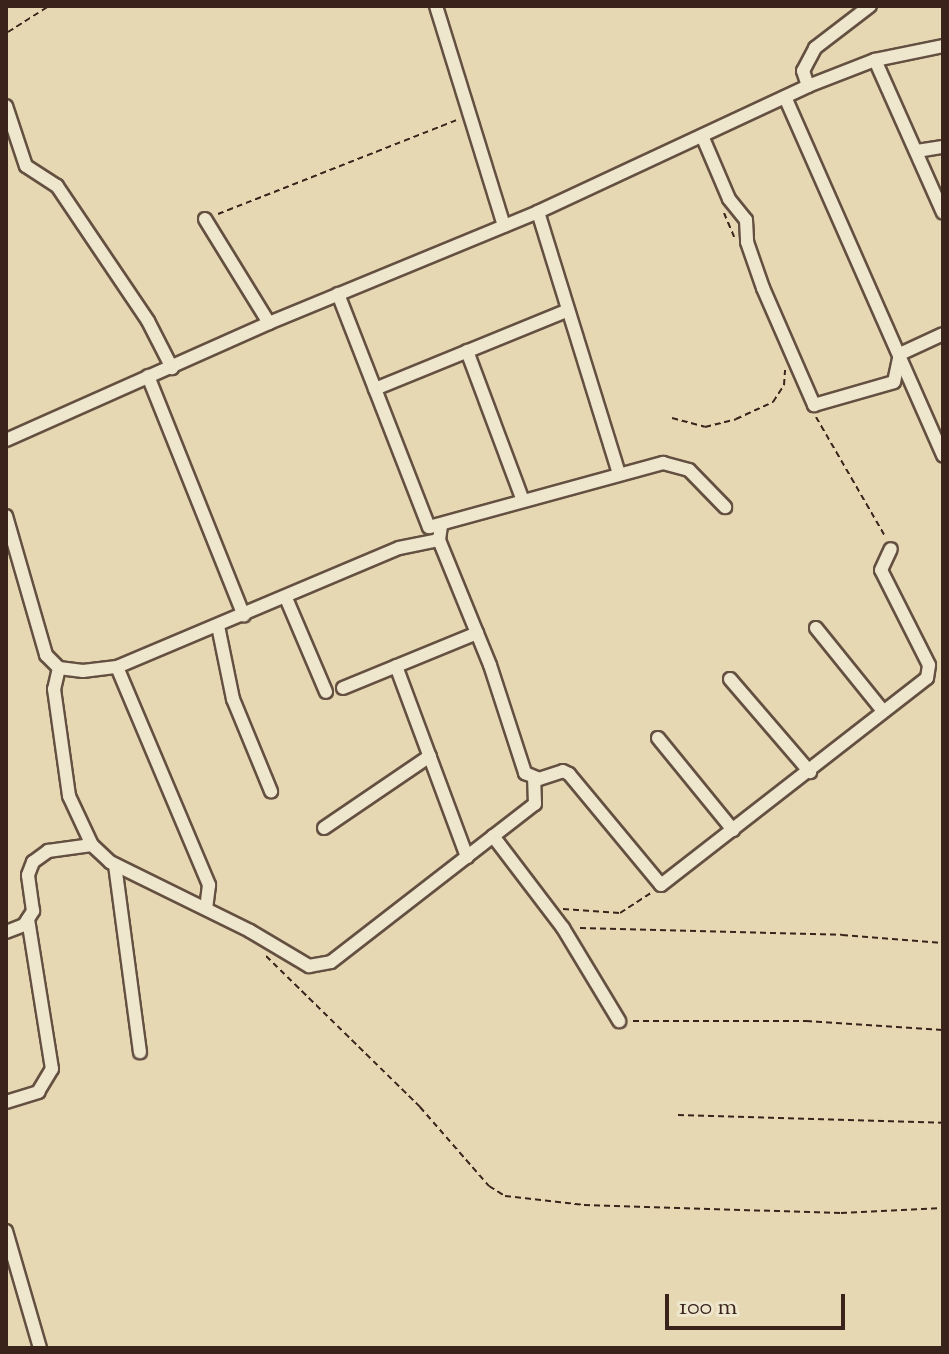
<!DOCTYPE html>
<html>
<head>
<meta charset="utf-8">
<style>
	body { margin:0 }
	#map { position:relative; width:949px; height:1354px; overflow:hidden; background:#e7d8b4; font-family:"Sorts Mill Goudy",serif }
	div>[style] { position:absolute }
	[style*='--x'] { left:calc(var(--x)*1px); top:calc(var(--y)*1px); width:calc(var(--w)*1px); rotate:calc(var(--a)*1deg) }
	.stream>* { height:4px; margin:-2px; padding:0 2px; transform-origin:2px; border-radius:2px; background:#97b9b1 }
	.path>* { height:2px; margin-top:-1px; transform-origin:0; background:repeating-linear-gradient(90deg,#39231b 0 6px,transparent 0 10px) }
	.roads { filter:drop-shadow(2px 0 #645041) drop-shadow(-2px 0 #645041) drop-shadow(0 2px #645041) drop-shadow(0 -2px #645041) }
	.minor>* { height:12px; margin:-6px; padding:0 6px; transform-origin:6px; border-radius:6px; background:#efe6ce }
	span { translate:-50% -50%; white-space:nowrap; text-align:center; line-height:1.15; -webkit-text-stroke:8px #efe6ce; paint-order:stroke }
	.frame { position:absolute; inset:0; border:8px solid #39231b; pointer-events:none }
	.scale { position:absolute; left:665px; top:1294px; width:180px; height:36px; box-sizing:border-box; border:4px solid #39231b; border-top:0; padding-left:10px; font-size:24px; line-height:28px; white-space:nowrap; color:#39231b; -webkit-text-stroke:6px #efe6ce; paint-order:stroke }
</style>
</head>
<body>
<div id="map">
	<div class="stream">
		<i style="--x:941;--y:1348;--w:2;--a:-27"></i>
	</div>
	<div class="path">
		<i style="--x:6;--y:29;--w:17;--a:90"></i>
		<i style="--x:8;--y:32;--w:49;--a:-32.4"></i>
		<i style="--x:724;--y:213;--w:26;--a:67"></i>
		<i style="--x:218;--y:214;--w:257;--a:-21.5"></i>
		<i style="--x:816;--y:417;--w:138;--a:59.9"></i>
		<i style="--x:672;--y:418;--w:34;--a:15"></i>
		<i style="--x:705;--y:427;--w:32;--a:-14"></i>
		<i style="--x:736;--y:419;--w:41;--a:-24.7"></i>
		<i style="--x:773;--y:402;--w:20;--a:-57"></i>
		<i style="--x:784;--y:385;--w:15;--a:-86"></i>
		<i style="--x:563;--y:909;--w:57;--a:4"></i>
		<i style="--x:620;--y:913;--w:37;--a:-33"></i>
		<i style="--x:580;--y:928;--w:262;--a:1.5"></i>
		<i style="--x:842;--y:935;--w:101;--a:4.5"></i>
		<i style="--x:266;--y:956;--w:216;--a:44.4"></i>
		<i style="--x:420;--y:1107;--w:105;--a:48.9"></i>
		<i style="--x:489;--y:1186;--w:19;--a:32"></i>
		<i style="--x:505;--y:1196;--w:80;--a:6.5"></i>
		<i style="--x:584;--y:1205;--w:257;--a:1.8"></i>
		<i style="--x:841;--y:1213;--w:102;--a:-2.8"></i>
		<i style="--x:633;--y:1021;--w:173;--a:0"></i>
		<i style="--x:806;--y:1021;--w:137;--a:3.8"></i>
		<i style="--x:678;--y:1115;--w:265;--a:1.7"></i>
	</div>
	<div class="roads">
		<div class="minor">
			<i style="--x:436;--y:6;--w:230;--a:72.8"></i>
			<i style="--x:875;--y:60;--w:167;--a:66"></i>
			<i style="--x:808;--y:86;--w:16;--a:-108"></i>
			<i style="--x:803;--y:71;--w:26;--a:-62"></i>
			<i style="--x:815;--y:48;--w:69;--a:-37.4"></i>
			<i style="--x:785;--y:97;--w:392;--a:66.2"></i>
			<i style="--x:6;--y:106;--w:63;--a:71.6"></i>
			<i style="--x:26;--y:166;--w:37;--a:33"></i>
			<i style="--x:57;--y:186;--w:163;--a:56"></i>
			<i style="--x:148;--y:321;--w:53;--a:62.9"></i>
			<i style="--x:703;--y:138;--w:66;--a:66.9"></i>
			<i style="--x:729;--y:199;--w:27;--a:51"></i>
			<i style="--x:746;--y:220;--w:22;--a:87"></i>
			<i style="--x:747;--y:242;--w:49;--a:70.8"></i>
			<i style="--x:763;--y:288;--w:128;--a:66.4"></i>
			<i style="--x:814;--y:405;--w:83;--a:-16"></i>
			<i style="--x:894;--y:382;--w:29;--a:-78"></i>
			<i style="--x:900;--y:354;--w:47;--a:-24.9"></i>
			<i style="--x:917;--y:151;--w:26;--a:-9"></i>
			<i style="--x:538;--y:212;--w:273;--a:72.8"></i>
			<i style="--x:205;--y:219;--w:122;--a:58.4"></i>
			<i style="--x:338;--y:294;--w:250;--a:68.7"></i>
			<i style="--x:467;--y:351;--w:157;--a:69.5"></i>
			<i style="--x:148;--y:376;--w:258;--a:68.2"></i>
			<i style="--x:375;--y:389;--w:206;--a:-22.2"></i>
			<i style="--x:6;--y:440;--w:288;--a:-24"></i>
			<i style="--x:269;--y:323;--w:291;--a:-22.4"></i>
			<i style="--x:538;--y:212;--w:298;--a:-25"></i>
			<i style="--x:808;--y:86;--w:72;--a:-21.2"></i>
			<i style="--x:875;--y:60;--w:69;--a:-11.6"></i>
			<i style="--x:6;--y:516;--w:145;--a:73.9"></i>
			<i style="--x:46;--y:655;--w:18;--a:45"></i>
			<i style="--x:59;--y:668;--w:24;--a:7"></i>
			<i style="--x:83;--y:671;--w:34;--a:-7"></i>
			<i style="--x:117;--y:667;--w:306;--a:-22.9"></i>
			<i style="--x:399;--y:548;--w:41;--a:-11.3"></i>
			<i style="--x:439;--y:540;--w:135;--a:67.8"></i>
			<i style="--x:490;--y:665;--w:114;--a:72"></i>
			<i style="--x:525;--y:773;--w:15;--a:23"></i>
			<i style="--x:539;--y:779;--w:25;--a:-18"></i>
			<i style="--x:563;--y:771;--w:7;--a:27"></i>
			<i style="--x:569;--y:774;--w:144;--a:50.3"></i>
			<i style="--x:661;--y:885;--w:337;--a:-37.9"></i>
			<i style="--x:927;--y:678;--w:13;--a:-81"></i>
			<i style="--x:929;--y:665;--w:106;--a:-116.8"></i>
			<i style="--x:881;--y:570;--w:23;--a:-65"></i>
			<i style="--x:439;--y:540;--w:15;--a:-82"></i>
			<i style="--x:441;--y:525;--w:12;--a:171"></i>
			<i style="--x:429;--y:527;--w:243;--a:-15.3"></i>
			<i style="--x:663;--y:463;--w:27;--a:15"></i>
			<i style="--x:689;--y:470;--w:52;--a:45.8"></i>
			<i style="--x:286;--y:598;--w:102;--a:66.9"></i>
			<i style="--x:218;--y:626;--w:75;--a:78.4"></i>
			<i style="--x:233;--y:699;--w:100;--a:67.6"></i>
			<i style="--x:816;--y:628;--w:107;--a:51.1"></i>
			<i style="--x:396;--y:666;--w:204;--a:69.6"></i>
			<i style="--x:117;--y:667;--w:237;--a:67.1"></i>
			<i style="--x:209;--y:885;--w:24;--a:97"></i>
			<i style="--x:59;--y:668;--w:22;--a:103"></i>
			<i style="--x:54;--y:689;--w:108;--a:82"></i>
			<i style="--x:69;--y:796;--w:54;--a:64.9"></i>
			<i style="--x:92;--y:845;--w:25;--a:43"></i>
			<i style="--x:110;--y:862;--w:156;--a:26.2"></i>
			<i style="--x:250;--y:931;--w:69;--a:30.7"></i>
			<i style="--x:309;--y:966;--w:22;--a:-10"></i>
			<i style="--x:331;--y:962;--w:258;--a:-37.8"></i>
			<i style="--x:535;--y:804;--w:26;--a:-92"></i>
			<i style="--x:730;--y:679;--w:123;--a:49.3"></i>
			<i style="--x:343;--y:688;--w:145;--a:-22.3"></i>
			<i style="--x:658;--y:738;--w:119;--a:50.8"></i>
			<i style="--x:324;--y:828;--w:128;--a:-34.2"></i>
			<i style="--x:493;--y:836;--w:116;--a:52.7"></i>
			<i style="--x:563;--y:928;--w:109;--a:58.9"></i>
			<i style="--x:115;--y:865;--w:189;--a:82.4"></i>
			<i style="--x:6;--y:932;--w:19;--a:-21"></i>
			<i style="--x:24;--y:925;--w:17;--a:-57"></i>
			<i style="--x:33;--y:911;--w:36;--a:-98"></i>
			<i style="--x:28;--y:875;--w:14;--a:-69"></i>
			<i style="--x:33;--y:862;--w:19;--a:-36"></i>
			<i style="--x:48;--y:851;--w:44;--a:-7.8"></i>
			<i style="--x:6;--y:1102;--w:34;--a:-17"></i>
			<i style="--x:38;--y:1092;--w:27;--a:-59"></i>
			<i style="--x:52;--y:1069;--w:152;--a:-99.1"></i>
			<i style="--x:6;--y:1231;--w:122;--a:73.8"></i>
		</div>
	</div>
	<div class="frame"></div>
	<div class="scale">100 m</div>
</div>
</body>
</html>
